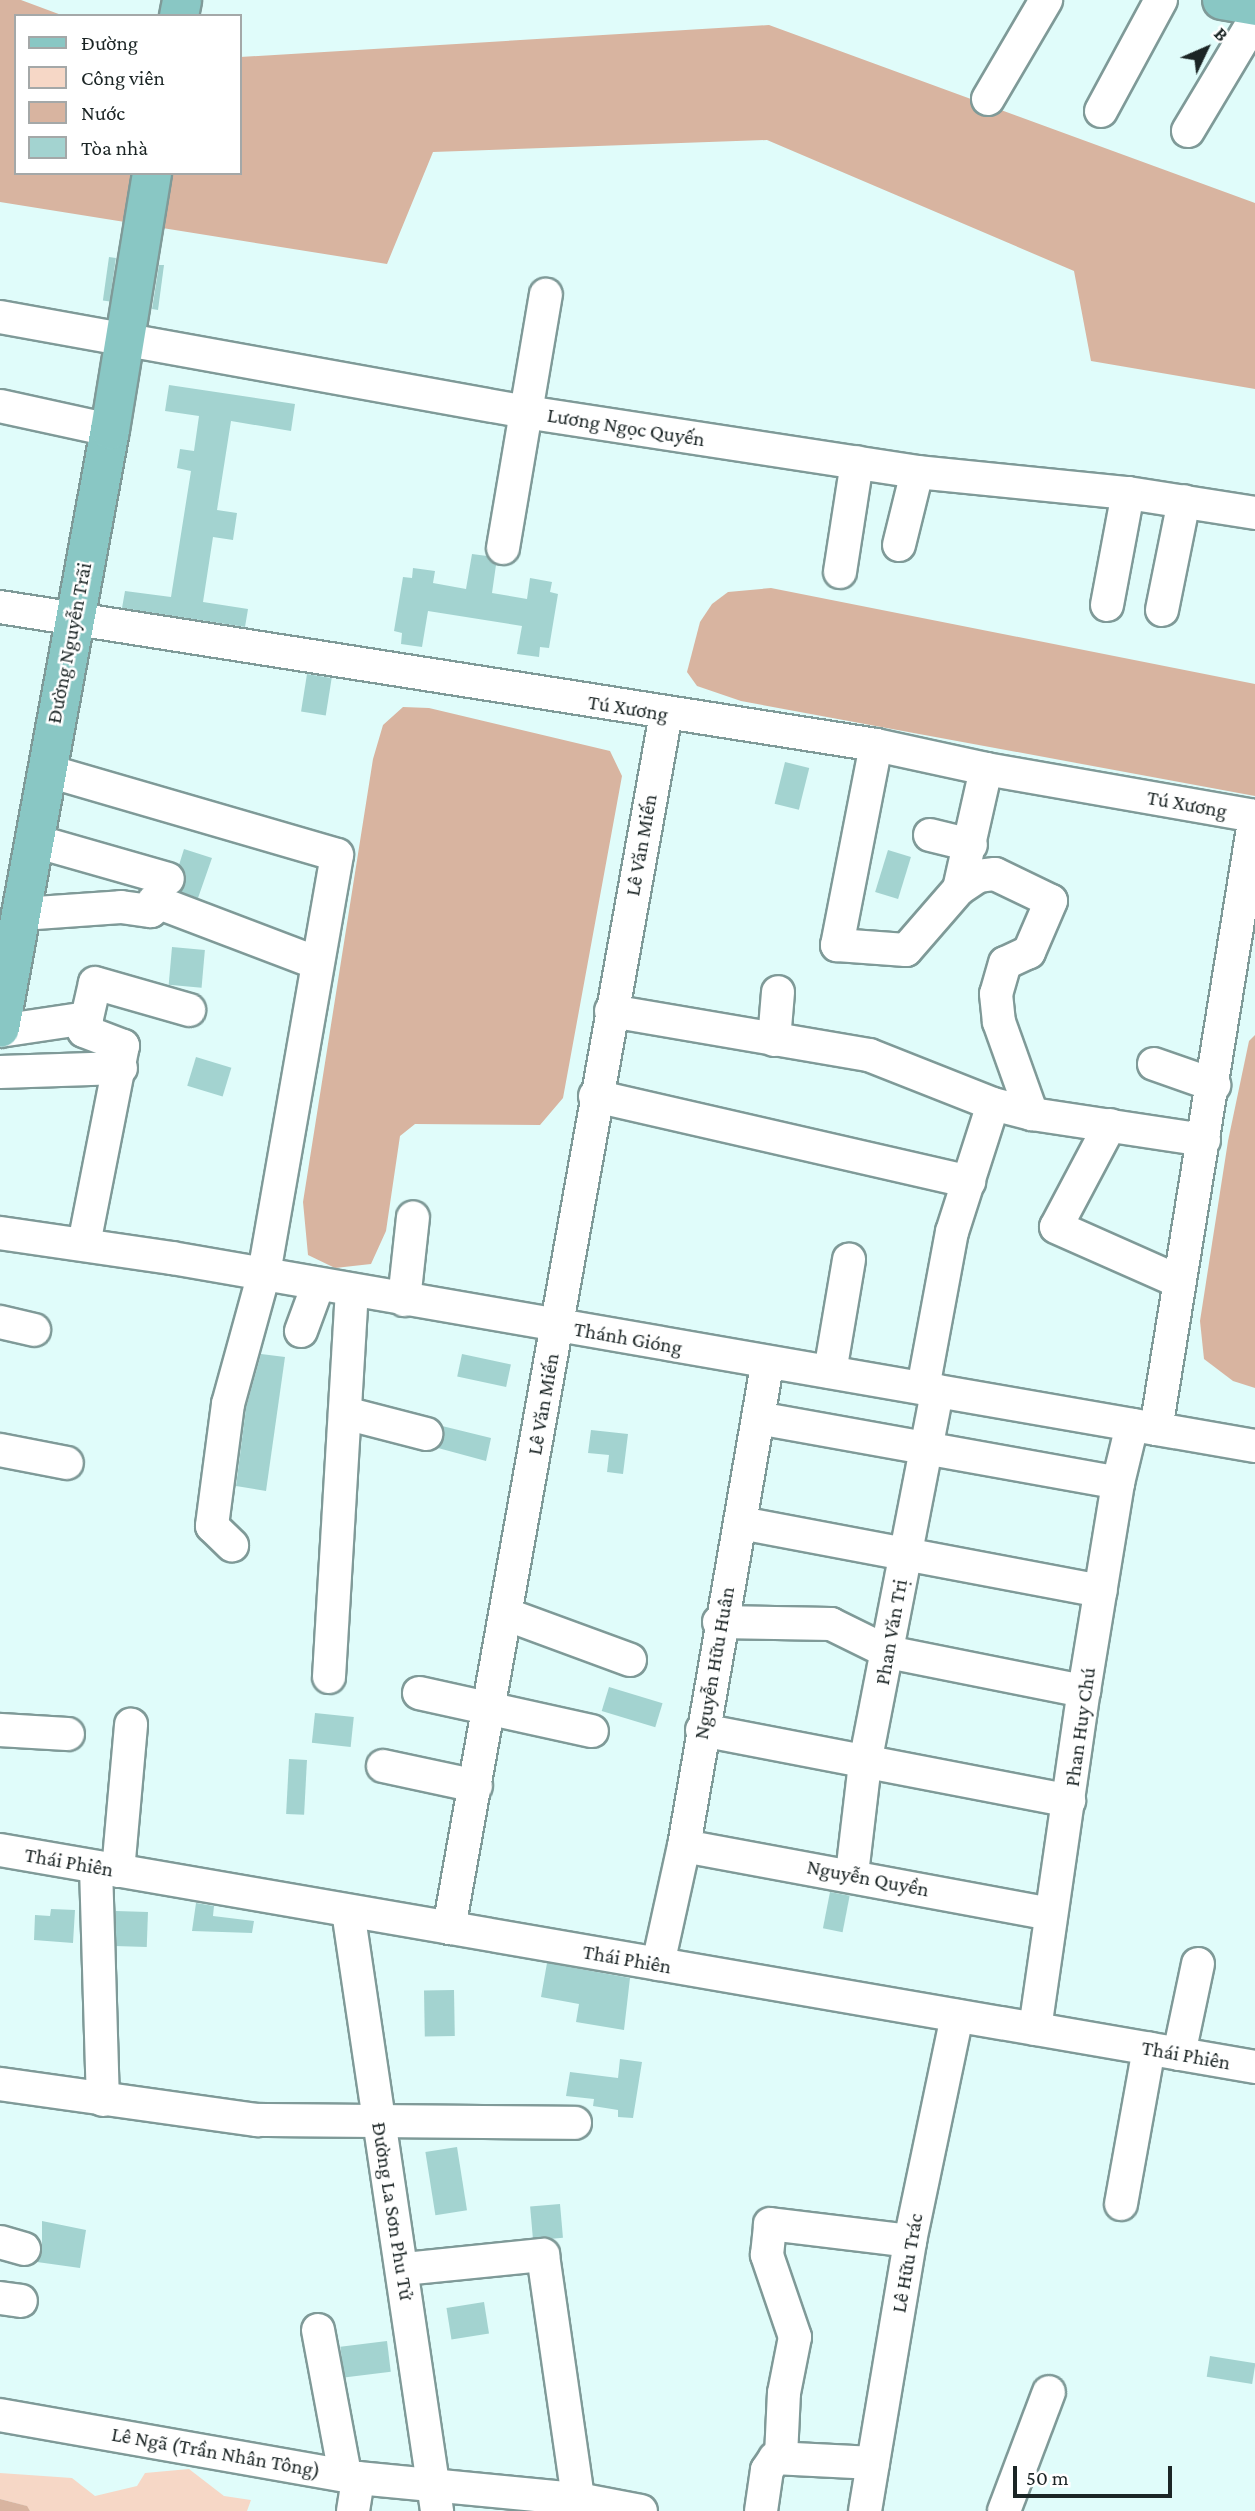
<!DOCTYPE html>
<html>
<head>
<meta charset="utf-8">
<style>
	body { margin:0 }
	#map { position:relative; width:1255px; height:2511px; overflow:hidden; background:#e0fcfa; font-family:"Crimson Pro",serif }
	div>[style] { position:absolute }
	[style*='--x'] { left:calc(var(--x)*1px); top:calc(var(--y)*1px); width:calc(var(--w)*1px); rotate:calc(var(--a)*1deg) }
	.green>* { inset:0; background:#f6d7c6 }
	.water>* { inset:0; background:#d8b4a0 }
	.building>* { inset:0; background:#a3d3d0; transform-origin:0 0 }
	.roads { filter:drop-shadow(2px 0 #7f9a98) drop-shadow(-2px 0 #7f9a98) drop-shadow(0 2px #7f9a98) drop-shadow(0 -2px #7f9a98) }
	.minor>* { height:32px; margin:-16px; padding:0 16px; transform-origin:16px; border-radius:16px; background:#fff }
	.major>* { height:38px; margin:-19px; padding:0 19px; transform-origin:19px; border-radius:19px; background:#89c7c4 }
	span { translate:-50% -50%; white-space:nowrap; text-align:center; line-height:1.15; -webkit-text-stroke:5px #fff; paint-order:stroke }
	.street-label { font-size:21px; color:#1b2525 }
	.legend { position:absolute; left:14px; top:14px; width:228px; height:161px; box-sizing:border-box; background:#fff; border:2px solid #a4a8a8; margin:0; padding:9px 12px; list-style:none; font-size:21px; color:#1b2525 }
	.legend li { display:flex; align-items:center; gap:14px; height:35px }
	.legend b { width:35px; border:2px solid #a4a8a8 }
	.north { position:absolute; left:1171px; top:14px; width:70px; height:70px; -webkit-text-stroke:5px #fff; paint-order:stroke; rotate:46deg; font-size:19px; font-weight:700; line-height:28px; text-align:center; color:#1b2525 }
	.north::after { content:''; display:block; margin:auto; width:24px; height:32px; background:#1b2525; clip-path:polygon(50% 0,100% 100%,50% 72%,0 100%) }
	.scale { position:absolute; left:1013px; top:2466px; width:159px; height:32px; box-sizing:border-box; border:4px solid #1b2525; border-top:0; padding-left:9px; font-size:21px; line-height:24px; white-space:nowrap; color:#1b2525; -webkit-text-stroke:5px #fff; paint-order:stroke }
</style>
</head>
<body>
<div id="map">
	<div class="green">
		<i style="clip-path:polygon(189px 2469px,224px 2496px,251px 2500px,247px 2511px,30px 2511px,26px 2506px,0 2499px,0 2473px,72px 2478px,95px 2496px,137px 2486px,145px 2473px)"></i>
	</div>
	<div class="water">
		<i style="clip-path:polygon(0 0,21px 0,64px 16px,16px 16px,16px 173px,240px 173px,240px 57px,769px 25px,1255px 203px,1255px 389px,1091px 361px,1074px 271px,767px 140px,433px 152px,387px 264px,0 202px)"></i>
		<i style="clip-path:polygon(771px 588px,1255px 684px,1255px 796px,741px 701px,697px 686px,687px 672px,700px 622px,712px 604px,728px 592px)"></i>
		<i style="clip-path:polygon(403px 707px,429px 708px,610px 751px,622px 776px,563px 1098px,540px 1125px,415px 1124px,400px 1136px,386px 1231px,371px 1264px,335px 1268px,308px 1255px,303px 1202px,373px 759px,383px 725px)"></i>
		<i style="clip-path:polygon(1255px 1035px,1255px 1388px,1233px 1381px,1204px 1359px,1200px 1321px,1228px 1141px,1249px 1041px)"></i>
		<i style="clip-path:polygon(0 2499px,27px 2506px,30px 2511px,0 2511px)"></i>
	</div>
	<div class="building">
		<i style="left:109px;top:257px;width:7px;height:44px;rotate:8deg"></i>
		<i style="clip-path:polygon(159px 265px,164px 265px,158px 310px,152px 309px)"></i>
		<i style="clip-path:polygon(169px 385px,295px 404px,291px 431px,231px 421px,217px 510px,237px 513px,233px 540px,213px 537px,203px 602px,248px 609px,245px 627px,122px 608px,125px 591px,171px 597px,191px 471px,177px 468px,180px 449px,194px 451px,199px 416px,165px 411px)"></i>
		<i style="clip-path:polygon(472px 554px,487px 556px,496px 565px,492px 593px,527px 599px,530px 578px,552px 582px,550px 592px,558px 594px,549px 648px,540px 647px,539px 657px,517px 654px,522px 626px,428px 611px,422px 647px,401px 644px,402px 633px,394px 631px,403px 577px,412px 578px,413px 568px,435px 571px,433px 583px,466px 589px)"></i>
		<i style="left:307px;top:674px;width:25px;height:38px;rotate:9deg"></i>
		<i style="left:785px;top:762px;width:25px;height:43px;rotate:14deg"></i>
		<i style="clip-path:polygon(184px 849px,212px 858px,198px 898px,181px 892px,186px 875px,179px 865px)"></i>
		<i style="left:888px;top:850px;width:24px;height:44px;rotate:17deg"></i>
		<i style="left:172px;top:947px;width:33px;height:38px;rotate:5deg"></i>
		<i style="left:196px;top:1057px;width:37px;height:30px;rotate:17deg"></i>
		<i style="clip-path:polygon(261px 1354px,285px 1357px,266px 1491px,236px 1486px,246px 1408px)"></i>
		<i style="left:462px;top:1354px;width:50px;height:23px;rotate:12deg"></i>
		<i style="clip-path:polygon(442px 1426px,491px 1438px,486px 1461px,438px 1448px,444px 1438px)"></i>
		<i style="clip-path:polygon(591px 1430px,628px 1434px,623px 1474px,607px 1472px,609px 1455px,588px 1453px)"></i>
		<i style="left:609px;top:1687px;width:56px;height:25px;rotate:17deg"></i>
		<i style="left:315px;top:1713px;width:39px;height:30px;rotate:6deg"></i>
		<i style="left:289px;top:1759px;width:18px;height:55px;rotate:3deg"></i>
		<i style="left:830px;top:1892px;width:20px;height:37px;rotate:11deg"></i>
		<i style="clip-path:polygon(196px 1903px,214px 1906px,213px 1916px,254px 1921px,252px 1933px,192px 1931px)"></i>
		<i style="clip-path:polygon(51px 1909px,75px 1910px,73px 1943px,34px 1940px,35px 1915px,50px 1916px)"></i>
		<i style="left:116px;top:1911px;width:32px;height:35px;rotate:2deg"></i>
		<i style="clip-path:polygon(547px 1963px,630px 1978px,624px 2030px,576px 2022px,579px 2004px,541px 1997px)"></i>
		<i style="left:454px;top:1990px;width:46px;height:30px;rotate:89deg"></i>
		<i style="clip-path:polygon(620px 2059px,642px 2062px,633px 2118px,618px 2117px,618px 2110px,593px 2106px,594px 2099px,566px 2096px,570px 2072px,618px 2078px)"></i>
		<i style="left:457px;top:2147px;width:64px;height:32px;rotate:81deg"></i>
		<i style="left:560px;top:2204px;width:34px;height:30px;rotate:85deg"></i>
		<i style="clip-path:polygon(42px 2221px,86px 2230px,80px 2268px,37px 2262px,42px 2253px)"></i>
		<i style="left:484px;top:2302px;width:32px;height:38px;rotate:81deg"></i>
		<i style="left:387px;top:2341px;width:31px;height:47px;rotate:83deg"></i>
		<i style="left:1210px;top:2356px;width:46px;height:21px;rotate:9deg"></i>
	</div>
	<div class="roads">
		<div class="minor">
			<i style="--x:988;--y:99;--w:115;--a:-59.6"></i>
			<i style="--x:1101;--y:111;--w:126;--a:-61.6"></i>
			<i style="--x:1188;--y:131;--w:131;--a:-59.1"></i>
			<i style="--x:0;--y:317;--w:535;--a:10.24"></i>
			<i style="--x:526;--y:412;--w:396;--a:8.7"></i>
			<i style="--x:917;--y:472;--w:212;--a:5.7"></i>
			<i style="--x:1128;--y:493;--w:129;--a:8.9"></i>
			<i style="--x:0;--y:406;--w:113;--a:12.3"></i>
			<i style="--x:899;--y:545;--w:75;--a:-76.1"></i>
			<i style="--x:503;--y:548;--w:257;--a:-80.4"></i>
			<i style="--x:840;--y:572;--w:111;--a:-81.2"></i>
			<i style="--x:1107;--y:605;--w:114;--a:-79.4"></i>
			<i style="--x:0;--y:607;--w:887;--a:8.95"></i>
			<i style="--x:876;--y:745;--w:113;--a:12.3"></i>
			<i style="--x:986;--y:769;--w:273;--a:9.9"></i>
			<i style="--x:1162;--y:610;--w:111;--a:-78.6"></i>
			<i style="--x:876;--y:745;--w:204;--a:101"></i>
			<i style="--x:837;--y:945;--w:69;--a:4.1"></i>
			<i style="--x:906;--y:950;--w:81;--a:-49"></i>
			<i style="--x:959;--y:889;--w:23;--a:-34"></i>
			<i style="--x:978;--y:876;--w:17;--a:-7"></i>
			<i style="--x:995;--y:874;--w:62;--a:25.7"></i>
			<i style="--x:1051;--y:901;--w:56;--a:113.3"></i>
			<i style="--x:1029;--y:952;--w:26;--a:155"></i>
			<i style="--x:1005;--y:963;--w:32;--a:106"></i>
			<i style="--x:996;--y:994;--w:28;--a:84"></i>
			<i style="--x:999;--y:1022;--w:98;--a:70.3"></i>
			<i style="--x:45;--y:770;--w:304;--a:16.2"></i>
			<i style="--x:337;--y:855;--w:428;--a:99.9"></i>
			<i style="--x:263;--y:1277;--w:132;--a:105.4"></i>
			<i style="--x:228;--y:1404;--w:123;--a:97.5"></i>
			<i style="--x:212;--y:1526;--w:28;--a:44"></i>
			<i style="--x:930;--y:835;--w:42;--a:13.7"></i>
			<i style="--x:35;--y:841;--w:138;--a:15.9"></i>
			<i style="--x:959;--y:889;--w:123;--a:-77.3"></i>
			<i style="--x:22;--y:914;--w:99;--a:-4"></i>
			<i style="--x:121;--y:907;--w:30;--a:8"></i>
			<i style="--x:151;--y:911;--w:10;--a:-73"></i>
			<i style="--x:154;--y:901;--w:174;--a:20.8"></i>
			<i style="--x:611;--y:1011;--w:262;--a:9.7"></i>
			<i style="--x:869;--y:1055;--w:133;--a:21.6"></i>
			<i style="--x:993;--y:1104;--w:40;--a:14.4"></i>
			<i style="--x:1032;--y:1114;--w:174;--a:8.6"></i>
			<i style="--x:0;--y:1031;--w:88;--a:-8.5"></i>
			<i style="--x:774;--y:1040;--w:48;--a:-85.2"></i>
			<i style="--x:1154;--y:1064;--w:64;--a:19.3"></i>
			<i style="--x:0;--y:1072;--w:121;--a:-1.9"></i>
			<i style="--x:595;--y:1096;--w:384;--a:12.9"></i>
			<i style="--x:1110;--y:1125;--w:115;--a:117.9"></i>
			<i style="--x:1056;--y:1227;--w:133;--a:23.9"></i>
			<i style="--x:0;--y:1233;--w:174;--a:8.3"></i>
			<i style="--x:172;--y:1258;--w:1099;--a:9.85"></i>
			<i style="--x:84;--y:1244;--w:202;--a:-78.9"></i>
			<i style="--x:123;--y:1046;--w:42;--a:-159"></i>
			<i style="--x:84;--y:1031;--w:49;--a:-77.1"></i>
			<i style="--x:95;--y:983;--w:98;--a:16"></i>
			<i style="--x:404;--y:1300;--w:83;--a:-83.8"></i>
			<i style="--x:0;--y:1322;--w:35;--a:13"></i>
			<i style="--x:301;--y:1331;--w:49;--a:-69.7"></i>
			<i style="--x:830;--y:1372;--w:114;--a:-80.4"></i>
			<i style="--x:923;--y:1388;--w:159;--a:-79.5"></i>
			<i style="--x:952;--y:1232;--w:134;--a:-72.2"></i>
			<i style="--x:345;--y:1413;--w:84;--a:14.5"></i>
			<i style="--x:758;--y:1418;--w:366;--a:10.2"></i>
			<i style="--x:1156;--y:1429;--w:621;--a:-80.83"></i>
			<i style="--x:0;--y:1450;--w:68;--a:11"></i>
			<i style="--x:741;--y:1523;--w:366;--a:10.7"></i>
			<i style="--x:508;--y:1615;--w:130;--a:20.2"></i>
			<i style="--x:719;--y:1622;--w:112;--a:1"></i>
			<i style="--x:831;--y:1624;--w:64;--a:26.2"></i>
			<i style="--x:888;--y:1652;--w:200;--a:11.3"></i>
			<i style="--x:329;--y:1677;--w:387;--a:-86.6"></i>
			<i style="--x:419;--y:1693;--w:177;--a:12.4"></i>
			<i style="--x:0;--y:1730;--w:68;--a:3.4"></i>
			<i style="--x:702;--y:1730;--w:374;--a:10.9"></i>
			<i style="--x:383;--y:1766;--w:95;--a:12.1"></i>
			<i style="--x:684;--y:1846;--w:373;--a:10.5"></i>
			<i style="--x:0;--y:1850;--w:1274;--a:9.81"></i>
			<i style="--x:96;--y:1867;--w:233;--a:88.3"></i>
			<i style="--x:118;--y:1871;--w:147;--a:-84.9"></i>
			<i style="--x:852;--y:1874;--w:112;--a:-83.3"></i>
			<i style="--x:865;--y:1763;--w:379;--a:-79"></i>
			<i style="--x:348;--y:1911;--w:607;--a:81.56"></i>
			<i style="--x:449;--y:1928;--w:1233;--a:-79.87"></i>
			<i style="--x:658;--y:1964;--w:121;--a:-77.6"></i>
			<i style="--x:684;--y:1846;--w:491;--a:-80.2"></i>
			<i style="--x:1035;--y:2029;--w:342;--a:-81.8"></i>
			<i style="--x:1084;--y:1691;--w:211;--a:-80.7"></i>
			<i style="--x:1118;--y:1483;--w:60;--a:-76.4"></i>
			<i style="--x:1179;--y:2054;--w:92;--a:-78.1"></i>
			<i style="--x:0;--y:2084;--w:260;--a:8"></i>
			<i style="--x:257;--y:2120;--w:318;--a:0.5"></i>
			<i style="--x:1121;--y:2204;--w:158;--a:-79.8"></i>
			<i style="--x:0;--y:2242;--w:25;--a:16"></i>
			<i style="--x:404;--y:2269;--w:140;--a:-5.8"></i>
			<i style="--x:543;--y:2255;--w:246;--a:81.8"></i>
			<i style="--x:0;--y:2298;--w:21;--a:8"></i>
			<i style="--x:318;--y:2330;--w:147;--a:79.4"></i>
			<i style="--x:0;--y:2415;--w:364;--a:10"></i>
			<i style="--x:358;--y:2478;--w:221;--a:5.5"></i>
			<i style="--x:578;--y:2499;--w:64;--a:10.8"></i>
			<i style="--x:781;--y:2456;--w:63;--a:-87.3"></i>
			<i style="--x:784;--y:2393;--w:57;--a:-78.9"></i>
			<i style="--x:795;--y:2337;--w:87;--a:-108.9"></i>
			<i style="--x:767;--y:2255;--w:31;--a:-84"></i>
			<i style="--x:770;--y:2224;--w:141;--a:6.9"></i>
			<i style="--x:353;--y:2511;--w:33;--a:-81"></i>
			<i style="--x:761;--y:2511;--w:41;--a:-81.7"></i>
			<i style="--x:767;--y:2470;--w:14;--a:-56"></i>
			<i style="--x:775;--y:2458;--w:98;--a:2.9"></i>
			<i style="--x:865;--y:2511;--w:274;--a:-80.5"></i>
			<i style="--x:910;--y:2241;--w:230;--a:-78.2"></i>
			<i style="--x:1004;--y:2511;--w:127;--a:-69.3"></i>
		</div>
		<div class="major">
			<i style="--x:1222;--y:0;--w:34;--a:10"></i>
			<i style="--x:179;--y:16;--w:16;--a:-79"></i>
			<i style="--x:0;--y:1028;--w:608;--a:-79.58"></i>
			<i style="--x:110;--y:430;--w:260;--a:-80.7"></i>
		</div>
	</div>
	<div class="street-label">
		<span style="left:626px;top:427px;rotate:9deg">Lương Ngọc Quyến</span>
		<span style="left:69px;top:643px;rotate:-79deg">Đường Nguyễn Trãi</span>
		<span style="left:628px;top:708px;rotate:9deg">Tú Xương</span>
		<span style="left:1187px;top:804px;rotate:10deg">Tú Xương</span>
		<span style="left:641px;top:845px;rotate:-80deg">Lê Văn Miến</span>
		<span style="left:628px;top:1338px;rotate:10deg">Thánh Gióng</span>
		<span style="left:543px;top:1404px;rotate:-80deg">Lê Văn Miến</span>
		<span style="left:891px;top:1632px;rotate:-80deg">Phan Văn Trị</span>
		<span style="left:714px;top:1663px;rotate:-80deg">Nguyễn Hữu Huân</span>
		<span style="left:1080px;top:1727px;rotate:-82deg">Phan Huy Chú</span>
		<span style="left:69px;top:1862px;rotate:10deg">Thái Phiên</span>
		<span style="left:868px;top:1878px;rotate:11deg">Nguyễn Quyền</span>
		<span style="left:627px;top:1959px;rotate:10deg">Thái Phiên</span>
		<span style="left:1186px;top:2055px;rotate:10deg">Thái Phiên</span>
		<span style="left:393px;top:2211px;rotate:81deg">Đường La Sơn Phu Tử</span>
		<span style="left:907px;top:2263px;rotate:-80deg">Lê Hữu Trác</span>
		<span style="left:216px;top:2452px;rotate:10deg">Lê Ngã (Trần Nhân Tông)</span>
	</div>
	<ul class="legend">
	<li><b style="height:9px;background:#89c7c4"></b>Đường</li>
	<li><b style="height:19px;background:#f6d7c6"></b>Công viên</li>
	<li><b style="height:19px;background:#d8b4a0"></b>Nước</li>
	<li><b style="height:19px;background:#a3d3d0"></b>Tòa nhà</li>
	</ul>
	<div class="north">B</div>
	<div class="scale">50 m</div>
</div>
</body>
</html>
